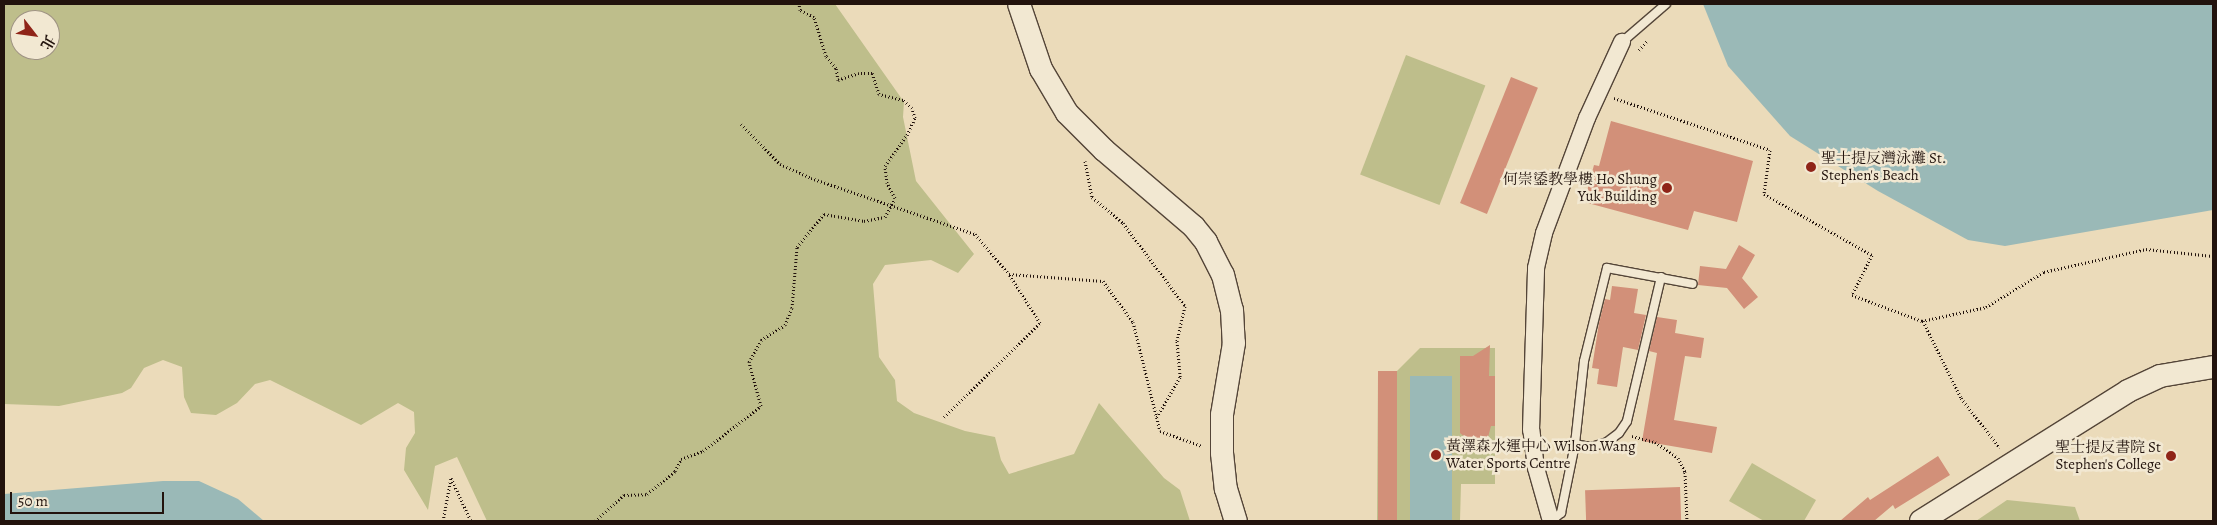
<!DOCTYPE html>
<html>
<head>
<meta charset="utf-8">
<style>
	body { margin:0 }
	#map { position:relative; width:2217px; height:525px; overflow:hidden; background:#ebdbba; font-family:Alegreya,"Noto Serif TC",serif }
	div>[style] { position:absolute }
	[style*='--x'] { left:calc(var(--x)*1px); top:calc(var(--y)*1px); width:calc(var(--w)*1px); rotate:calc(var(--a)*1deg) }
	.green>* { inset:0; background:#bebe8b; transform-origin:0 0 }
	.water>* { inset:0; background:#9ab9b7; transform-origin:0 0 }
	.building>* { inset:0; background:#d29079; transform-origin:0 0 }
	.path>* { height:3px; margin-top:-1.5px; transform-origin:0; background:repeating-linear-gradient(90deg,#22130d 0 1px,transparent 0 3.5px) }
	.roads { filter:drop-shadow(1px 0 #544538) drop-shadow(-1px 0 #544538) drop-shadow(0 1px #544538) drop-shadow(0 -1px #544538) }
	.lane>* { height:8px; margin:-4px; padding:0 4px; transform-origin:4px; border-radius:4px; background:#f2e8d2 }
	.street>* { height:16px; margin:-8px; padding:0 8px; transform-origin:8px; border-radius:8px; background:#f2e8d2 }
	.secondary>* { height:22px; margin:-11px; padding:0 11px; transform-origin:11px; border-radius:11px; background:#f2e8d2 }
	.dots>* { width:14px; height:14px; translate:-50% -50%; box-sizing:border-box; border:2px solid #f2e8d2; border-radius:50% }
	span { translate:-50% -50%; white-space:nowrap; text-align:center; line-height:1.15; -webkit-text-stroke:5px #f2e8d2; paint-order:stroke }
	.poi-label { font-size:15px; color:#22130d }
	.left { translate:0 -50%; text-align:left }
	.right { translate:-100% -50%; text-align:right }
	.frame { position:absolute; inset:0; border:5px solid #22130d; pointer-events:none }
	.north { position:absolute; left:10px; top:10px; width:50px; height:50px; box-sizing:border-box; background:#f2e8d2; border:1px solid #9f9383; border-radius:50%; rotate:120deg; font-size:14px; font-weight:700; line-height:20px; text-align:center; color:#22130d }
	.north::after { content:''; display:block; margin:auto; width:18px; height:22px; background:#8f2418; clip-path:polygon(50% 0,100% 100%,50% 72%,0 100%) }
	.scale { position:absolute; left:10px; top:492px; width:154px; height:22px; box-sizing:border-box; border:2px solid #22130d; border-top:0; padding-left:6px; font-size:15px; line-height:18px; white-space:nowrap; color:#22130d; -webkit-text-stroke:4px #f2e8d2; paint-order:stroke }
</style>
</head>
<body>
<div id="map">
	<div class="green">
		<i style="clip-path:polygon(evenodd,4px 4px,835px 4px,904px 102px,903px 117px,916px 181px,974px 254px,958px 273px,931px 260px,885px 265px,873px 284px,879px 357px,895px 380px,897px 401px,914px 413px,965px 431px,995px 437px,1001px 460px,1009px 474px,1074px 454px,1099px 403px,1164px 478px,1180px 490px,1190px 521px,487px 521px,457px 457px,435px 466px,428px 510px,404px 470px,406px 448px,415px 433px,414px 412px,398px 403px,361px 425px,270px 380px,255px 384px,237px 403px,216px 415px,191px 413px,184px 397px,182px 367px,163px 360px,144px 368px,131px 388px,122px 393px,59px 406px,4px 404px,4px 4px,20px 20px,50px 20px,50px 50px,20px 50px,20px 20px)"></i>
		<i style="left:1406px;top:55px;width:85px;height:128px;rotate:21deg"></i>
		<i style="clip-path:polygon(1420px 348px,1495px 348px,1495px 484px,1461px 484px,1460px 521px,1377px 521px,1378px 371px,1397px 371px)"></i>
		<i style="clip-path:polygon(1752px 463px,1816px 500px,1804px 521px,1764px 521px,1729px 501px)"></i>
		<i style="clip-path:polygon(2007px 500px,2075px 507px,2080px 521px,1976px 521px)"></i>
	</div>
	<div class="water">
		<i style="clip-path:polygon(1703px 4px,2213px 4px,2213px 210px,2005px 246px,1968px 240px,1878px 191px,1790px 136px,1728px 66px)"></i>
		<i style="left:1410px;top:376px;width:42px;height:145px"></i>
		<i style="clip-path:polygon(163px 481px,199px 481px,238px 499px,264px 521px,4px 521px,4px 494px)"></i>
	</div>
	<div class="building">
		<i style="left:1511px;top:77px;width:29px;height:136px;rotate:22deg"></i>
		<i style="clip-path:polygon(1611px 121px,1753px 161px,1737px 222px,1694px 211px,1688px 230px,1584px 202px,1594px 165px,1599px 166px)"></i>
		<i style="clip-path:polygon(1739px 245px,1755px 255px,1742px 278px,1758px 297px,1744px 309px,1727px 288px,1698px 285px,1700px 266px,1726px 269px)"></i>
		<i style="clip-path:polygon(1612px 286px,1638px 289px,1634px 313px,1646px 315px,1638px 350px,1623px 347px,1617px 387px,1597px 384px,1599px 369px,1592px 368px,1599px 323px,1605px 299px,1610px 300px)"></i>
		<i style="clip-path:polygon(1657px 317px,1677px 320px,1675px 333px,1704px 338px,1701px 358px,1685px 356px,1674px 420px,1717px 427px,1712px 453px,1642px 441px,1657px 353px,1649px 351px)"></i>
		<i style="clip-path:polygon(1490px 345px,1489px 376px,1495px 376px,1495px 426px,1491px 426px,1487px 441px,1477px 447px,1460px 433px,1460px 356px,1473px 356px)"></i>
		<i style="left:1378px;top:371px;width:19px;height:150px"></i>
		<i style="clip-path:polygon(1938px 456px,1950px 475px,1895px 509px,1893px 505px,1874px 521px,1840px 521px,1868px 497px,1870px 500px)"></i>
		<i style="left:1680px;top:487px;width:34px;height:95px;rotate:88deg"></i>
	</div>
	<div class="path">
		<i style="--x:1639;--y:50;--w:13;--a:-48"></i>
		<i style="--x:1614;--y:98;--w:164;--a:18.4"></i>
		<i style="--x:1770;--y:150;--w:44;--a:97.8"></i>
		<i style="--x:1764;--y:194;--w:124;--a:29.5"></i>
		<i style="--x:1872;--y:255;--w:45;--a:116.6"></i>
		<i style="--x:1852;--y:295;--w:75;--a:20.4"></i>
		<i style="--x:1922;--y:321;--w:66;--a:-12.3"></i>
		<i style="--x:1986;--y:307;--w:68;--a:-31.1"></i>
		<i style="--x:2044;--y:272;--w:105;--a:-12.7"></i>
		<i style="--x:2146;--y:249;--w:67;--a:6"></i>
		<i style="--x:741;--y:124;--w:56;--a:45.7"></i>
		<i style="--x:780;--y:164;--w:34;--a:24"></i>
		<i style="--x:811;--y:178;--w:173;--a:18.9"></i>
		<i style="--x:975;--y:234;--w:52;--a:49.6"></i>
		<i style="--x:1085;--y:161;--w:37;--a:79"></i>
		<i style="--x:1092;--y:197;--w:40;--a:40"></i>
		<i style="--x:1123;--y:223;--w:104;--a:53.2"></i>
		<i style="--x:1185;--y:306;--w:36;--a:103"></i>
		<i style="--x:1177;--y:341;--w:36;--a:85"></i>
		<i style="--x:1180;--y:377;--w:46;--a:119.9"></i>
		<i style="--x:1923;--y:321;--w:86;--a:63.7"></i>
		<i style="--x:1961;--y:398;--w:63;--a:52"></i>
		<i style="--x:944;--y:417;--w:134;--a:-44.4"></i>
		<i style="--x:1040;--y:323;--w:58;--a:-122.3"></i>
		<i style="--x:1009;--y:274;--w:94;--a:4.3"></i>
		<i style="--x:1103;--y:281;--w:51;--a:53.8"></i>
		<i style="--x:1133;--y:322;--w:112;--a:76.1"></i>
		<i style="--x:1160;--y:431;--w:45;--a:19.7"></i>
		<i style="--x:1632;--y:436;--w:24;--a:15"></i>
		<i style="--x:1655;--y:442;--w:28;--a:35"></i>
		<i style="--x:1678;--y:458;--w:16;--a:63"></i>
		<i style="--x:1685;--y:472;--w:49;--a:87.7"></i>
		<i style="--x:443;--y:521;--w:44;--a:-79.5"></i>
		<i style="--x:451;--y:478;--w:47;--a:65.1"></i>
		<i style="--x:595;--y:521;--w:39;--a:-42"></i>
		<i style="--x:624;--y:495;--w:23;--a:-2"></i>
		<i style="--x:647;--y:494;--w:36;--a:-39"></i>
		<i style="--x:675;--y:471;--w:13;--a:-63"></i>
		<i style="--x:681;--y:459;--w:23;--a:-20"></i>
		<i style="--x:703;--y:451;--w:73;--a:-37.8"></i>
		<i style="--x:761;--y:406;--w:46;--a:-105.3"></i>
		<i style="--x:749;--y:362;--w:25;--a:-61"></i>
		<i style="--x:761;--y:340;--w:28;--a:-32"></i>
		<i style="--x:785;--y:325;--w:18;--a:-68"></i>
		<i style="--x:792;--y:308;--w:61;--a:-85.3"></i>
		<i style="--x:797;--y:247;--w:43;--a:-50.7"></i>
		<i style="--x:824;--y:214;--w:41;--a:9.9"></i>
		<i style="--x:864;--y:221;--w:21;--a:-11"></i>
		<i style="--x:885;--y:217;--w:21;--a:-62"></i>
		<i style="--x:895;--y:198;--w:17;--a:-118"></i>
		<i style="--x:887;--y:183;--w:17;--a:-97"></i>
		<i style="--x:885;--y:166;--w:38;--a:-55"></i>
		<i style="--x:907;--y:135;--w:19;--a:-65"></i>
		<i style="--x:915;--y:118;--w:10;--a:-107"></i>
		<i style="--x:912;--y:108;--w:12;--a:-138"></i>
		<i style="--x:903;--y:100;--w:25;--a:-166"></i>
		<i style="--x:879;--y:94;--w:22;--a:-108"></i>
		<i style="--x:872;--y:73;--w:13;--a:180"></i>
		<i style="--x:859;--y:73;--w:22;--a:162"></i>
		<i style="--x:838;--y:80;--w:12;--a:-99"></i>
		<i style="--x:836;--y:68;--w:16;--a:-130"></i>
		<i style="--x:826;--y:56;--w:41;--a:-107.1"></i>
		<i style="--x:814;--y:17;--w:16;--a:-153"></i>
		<i style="--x:800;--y:10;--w:6;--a:-99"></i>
	</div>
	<div class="roads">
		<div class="lane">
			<i style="--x:1622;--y:42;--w:58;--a:-40.8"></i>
			<i style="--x:1575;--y:444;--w:83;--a:-83.8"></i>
			<i style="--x:1584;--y:361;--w:96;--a:-76.1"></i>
			<i style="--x:1607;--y:268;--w:87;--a:10.5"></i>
			<i style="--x:1551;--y:521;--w:13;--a:-39"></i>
			<i style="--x:1561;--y:513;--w:70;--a:-78.5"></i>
			<i style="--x:1575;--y:444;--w:16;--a:11"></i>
			<i style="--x:1591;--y:447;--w:17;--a:-17"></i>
			<i style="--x:1607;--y:442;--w:15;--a:-37"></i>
			<i style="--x:1619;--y:433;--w:14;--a:-56"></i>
			<i style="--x:1627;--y:421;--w:148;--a:-76.7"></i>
		</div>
		<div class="street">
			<i style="--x:1551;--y:521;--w:55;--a:-105.8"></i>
			<i style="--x:1536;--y:468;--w:38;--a:-97"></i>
			<i style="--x:1531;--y:430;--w:162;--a:-88.2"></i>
			<i style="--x:1536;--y:268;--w:36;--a:-77"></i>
			<i style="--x:1544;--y:233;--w:123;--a:-69.5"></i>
			<i style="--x:1587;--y:118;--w:84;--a:-65.3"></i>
		</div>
		<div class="secondary">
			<i style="--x:1019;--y:4;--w:69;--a:71.3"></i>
			<i style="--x:1041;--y:69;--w:51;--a:59.4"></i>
			<i style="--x:1067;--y:113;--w:52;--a:45"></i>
			<i style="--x:1104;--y:150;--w:118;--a:40.5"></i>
			<i style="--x:1194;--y:227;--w:19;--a:51"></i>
			<i style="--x:1206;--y:242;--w:37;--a:63"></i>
			<i style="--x:1223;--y:275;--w:36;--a:76"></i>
			<i style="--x:1232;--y:310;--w:33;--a:87"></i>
			<i style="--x:1234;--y:343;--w:73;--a:99.5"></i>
			<i style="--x:1222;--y:415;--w:38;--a:90"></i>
			<i style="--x:1222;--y:453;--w:36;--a:84"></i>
			<i style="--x:1226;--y:489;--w:34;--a:73"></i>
			<i style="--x:1921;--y:521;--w:244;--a:-32.1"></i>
			<i style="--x:2128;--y:391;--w:35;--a:-25"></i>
			<i style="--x:2160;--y:376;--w:54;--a:-9.6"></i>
		</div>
	</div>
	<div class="dots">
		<i style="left:1811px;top:167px;background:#8f2418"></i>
		<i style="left:1667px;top:188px;background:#8f2418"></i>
		<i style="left:1436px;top:455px;background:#8f2418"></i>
		<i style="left:2171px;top:456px;background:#8f2418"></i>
	</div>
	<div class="poi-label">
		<span class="left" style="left:1821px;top:167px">聖士提反灣泳灘 St.<br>Stephen's Beach</span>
		<span class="right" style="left:1657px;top:188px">何崇鋈教學樓 Ho Shung<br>Yuk Building</span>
		<span class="left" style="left:1446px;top:455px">黃澤森水運中心 Wilson Wang<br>Water Sports Centre</span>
		<span class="right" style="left:2161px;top:456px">聖士提反書院 St<br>Stephen's College</span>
	</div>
	<div class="frame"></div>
	<div class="north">北</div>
	<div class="scale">50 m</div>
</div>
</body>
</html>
